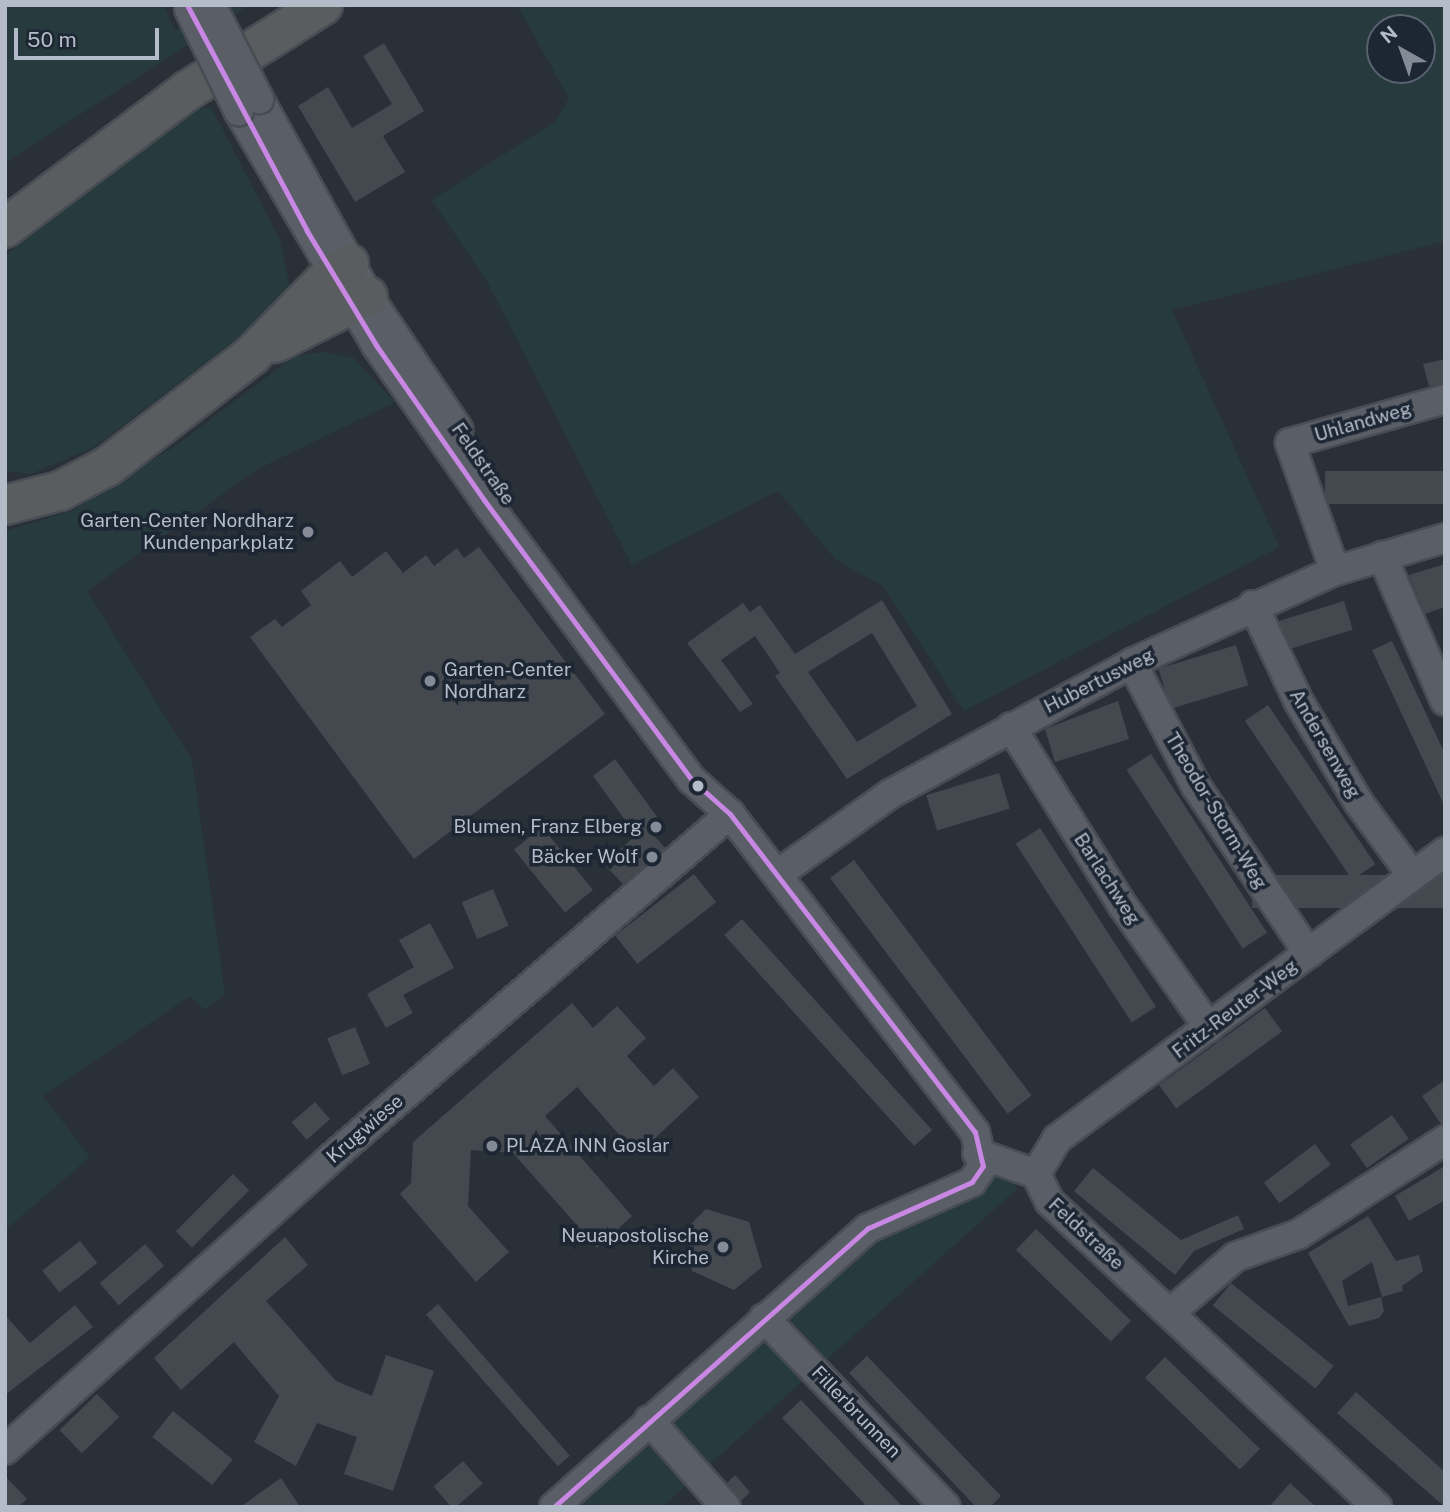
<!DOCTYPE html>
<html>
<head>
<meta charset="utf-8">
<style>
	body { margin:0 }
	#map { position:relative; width:1450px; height:1512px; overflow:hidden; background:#2a3038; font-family:"Public Sans",sans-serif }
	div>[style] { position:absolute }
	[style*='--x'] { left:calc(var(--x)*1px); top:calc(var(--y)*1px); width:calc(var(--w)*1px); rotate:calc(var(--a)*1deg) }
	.green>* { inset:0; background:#273a3e }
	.building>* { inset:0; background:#444950; transform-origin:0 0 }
	.roads { filter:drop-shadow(2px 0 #484c53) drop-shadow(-2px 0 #484c53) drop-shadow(0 2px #484c53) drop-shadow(0 -2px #484c53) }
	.minor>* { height:28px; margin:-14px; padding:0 14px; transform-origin:14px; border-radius:14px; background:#5a5e66 }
	.highway>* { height:38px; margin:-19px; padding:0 19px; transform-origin:19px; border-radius:19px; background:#5a5d60 }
	.bridges { filter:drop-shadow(2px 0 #484c53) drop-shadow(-2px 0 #484c53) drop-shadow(0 2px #484c53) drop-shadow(0 -2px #484c53) }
	.minor-bridge>* { height:28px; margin:-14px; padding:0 14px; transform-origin:14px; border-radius:14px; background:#5a5e66 }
	.bus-1>* { height:5px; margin:-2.5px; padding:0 2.5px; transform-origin:2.5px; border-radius:2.5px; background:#c787e3 }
	.dots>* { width:19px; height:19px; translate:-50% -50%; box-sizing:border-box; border:4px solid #1d2633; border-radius:50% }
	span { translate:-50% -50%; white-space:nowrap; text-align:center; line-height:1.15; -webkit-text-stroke:7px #1d2633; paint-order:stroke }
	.street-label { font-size:19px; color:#b4bcc9 }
	.poi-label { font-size:19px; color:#b4bcc9 }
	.right { translate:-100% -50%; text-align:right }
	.left { translate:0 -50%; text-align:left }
	.frame { position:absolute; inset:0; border:7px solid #b4bcc9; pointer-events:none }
	.north { position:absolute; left:1366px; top:14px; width:70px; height:70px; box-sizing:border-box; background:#1d2633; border:2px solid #59626f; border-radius:50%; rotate:320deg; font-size:19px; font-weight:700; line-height:28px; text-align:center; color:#b4bcc9 }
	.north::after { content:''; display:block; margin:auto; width:24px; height:32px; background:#848b96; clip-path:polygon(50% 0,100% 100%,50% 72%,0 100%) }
	.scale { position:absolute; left:14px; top:28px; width:145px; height:32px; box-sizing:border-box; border:4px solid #b4bcc9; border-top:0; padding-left:9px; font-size:21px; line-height:24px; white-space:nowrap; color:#b4bcc9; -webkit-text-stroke:5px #1d2633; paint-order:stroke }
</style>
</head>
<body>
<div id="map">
	<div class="green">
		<i style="clip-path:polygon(5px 5px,164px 5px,175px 31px,216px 5px,249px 5px,5px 163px)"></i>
		<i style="clip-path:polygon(evenodd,517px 5px,1445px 5px,1445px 241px,1172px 310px,1279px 547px,964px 711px,883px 586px,836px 560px,778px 491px,632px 565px,488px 283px,432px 200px,555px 122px,569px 98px,517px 5px,1380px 28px,1422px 28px,1422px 70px,1380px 70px,1380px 28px)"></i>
		<i style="clip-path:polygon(211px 107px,280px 240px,292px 297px,96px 446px,31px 474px,5px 471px,5px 256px,194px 110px)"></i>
		<i style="clip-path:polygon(324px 352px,354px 358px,395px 402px,256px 470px,87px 591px,192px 760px,225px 994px,205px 1010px,190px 996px,43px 1096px,90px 1157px,5px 1230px,5px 531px,72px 511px,178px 444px,296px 355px)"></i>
		<i style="clip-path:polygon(982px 1173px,1012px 1175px,1017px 1189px,662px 1507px,554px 1507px,868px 1228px)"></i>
	</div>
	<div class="building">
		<i style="clip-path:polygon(384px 43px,424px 111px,383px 136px,405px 172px,355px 202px,298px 106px,328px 87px,352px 128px,392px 104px,363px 56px)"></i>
		<i style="clip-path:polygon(1445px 359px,1445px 383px,1429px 386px,1423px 364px)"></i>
		<i style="left:1445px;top:471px;width:33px;height:120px;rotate:90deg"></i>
		<i style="clip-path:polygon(479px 547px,605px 714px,414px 859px,250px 637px,275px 619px,282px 627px,311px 605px,301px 591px,340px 561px,352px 577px,386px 551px,403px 573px,426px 555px,434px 566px,457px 548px,464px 558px)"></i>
		<i style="clip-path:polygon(1445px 564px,1445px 607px,1425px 614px,1409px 575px)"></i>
		<i style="clip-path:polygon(evenodd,882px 600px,952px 714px,847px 779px,775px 676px,780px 673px,755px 636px,721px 660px,753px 704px,740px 712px,687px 643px,743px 603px,750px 612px,760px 605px,795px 654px,882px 600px,872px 633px,917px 706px,857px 742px,808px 672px,872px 633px)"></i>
		<i style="left:1344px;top:601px;width:30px;height:68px;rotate:73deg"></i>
		<i style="clip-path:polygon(1392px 641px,1445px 754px,1445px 807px,1372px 650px)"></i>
		<i style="left:1236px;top:645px;width:42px;height:81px;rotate:73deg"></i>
		<i style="clip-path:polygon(1118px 701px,1129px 739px,1055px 762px,1045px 729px)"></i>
		<i style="left:1268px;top:705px;width:192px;height:28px;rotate:56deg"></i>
		<i style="left:1151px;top:754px;width:213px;height:29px;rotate:57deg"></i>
		<i style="clip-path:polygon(615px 759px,663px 825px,651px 832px,665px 848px,623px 884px,604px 864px,636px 835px,593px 776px)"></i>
		<i style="left:999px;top:773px;width:37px;height:76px;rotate:73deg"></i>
		<i style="left:542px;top:827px;width:81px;height:36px;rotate:51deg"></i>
		<i style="left:1040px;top:828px;width:213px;height:29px;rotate:57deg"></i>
		<i style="left:854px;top:860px;width:295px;height:30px;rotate:53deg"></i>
		<i style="left:694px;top:874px;width:36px;height:100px;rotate:52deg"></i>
		<i style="left:1445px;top:875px;width:33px;height:193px;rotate:90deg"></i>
		<i style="left:493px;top:889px;width:40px;height:34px;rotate:67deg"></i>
		<i style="left:742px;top:919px;width:284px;height:24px;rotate:48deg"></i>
		<i style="clip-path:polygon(430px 923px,454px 968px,403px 995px,413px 1013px,386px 1028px,367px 994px,414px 967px,399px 940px)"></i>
		<i style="clip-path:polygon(572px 1003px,593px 1028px,617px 1006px,646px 1038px,627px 1056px,654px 1086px,673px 1068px,699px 1097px,637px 1155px,577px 1087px,545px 1116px,632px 1216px,597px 1248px,513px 1153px,471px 1150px,468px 1206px,509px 1252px,476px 1282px,400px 1194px,411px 1183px,413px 1142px)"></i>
		<i style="left:1265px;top:1008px;width:29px;height:131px;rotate:54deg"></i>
		<i style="left:355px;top:1027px;width:40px;height:30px;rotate:68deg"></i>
		<i style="clip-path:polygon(1445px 1080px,1445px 1123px,1441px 1124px,1422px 1096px)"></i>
		<i style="left:315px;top:1102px;width:23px;height:31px;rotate:49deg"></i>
		<i style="left:1392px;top:1115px;width:29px;height:51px;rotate:55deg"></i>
		<i style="left:1315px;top:1144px;width:26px;height:64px;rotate:53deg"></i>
		<i style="clip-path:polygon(1445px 1166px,1445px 1200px,1409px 1221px,1395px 1196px)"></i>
		<i style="clip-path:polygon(1093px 1168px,1181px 1240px,1238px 1215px,1244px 1229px,1194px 1251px,1175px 1275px,1074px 1191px)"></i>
		<i style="left:233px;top:1174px;width:23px;height:81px;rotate:45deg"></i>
		<i style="clip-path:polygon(706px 1209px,749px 1222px,762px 1267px,734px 1290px,692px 1271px,688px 1227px)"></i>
		<i style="clip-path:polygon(1368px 1216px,1396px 1261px,1419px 1255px,1423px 1271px,1402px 1286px,1403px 1291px,1382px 1297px,1372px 1262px,1342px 1281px,1348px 1306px,1381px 1297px,1384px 1311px,1379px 1318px,1349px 1326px,1308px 1253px)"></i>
		<i style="left:1036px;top:1229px;width:132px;height:29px;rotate:44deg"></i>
		<i style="clip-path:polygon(285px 1237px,308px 1265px,266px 1301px,336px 1381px,372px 1396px,386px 1355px,434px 1371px,393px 1491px,344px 1474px,357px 1437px,317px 1423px,296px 1466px,254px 1442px,279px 1396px,234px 1342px,181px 1390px,154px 1358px)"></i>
		<i style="left:80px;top:1241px;width:28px;height:48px;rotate:52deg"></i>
		<i style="left:145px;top:1244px;width:29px;height:60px;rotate:49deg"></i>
		<i style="left:1231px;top:1283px;width:132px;height:29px;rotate:39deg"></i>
		<i style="left:438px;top:1304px;width:201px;height:16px;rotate:49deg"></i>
		<i style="clip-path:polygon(75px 1305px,93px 1327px,5px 1395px,5px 1315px,30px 1343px)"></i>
		<i style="clip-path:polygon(867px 1356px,1001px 1496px,990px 1507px,976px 1507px,849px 1373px)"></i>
		<i style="left:1165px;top:1357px;width:132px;height:29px;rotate:44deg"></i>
		<i style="clip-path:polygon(1356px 1392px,1445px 1472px,1445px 1507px,1337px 1413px)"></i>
		<i style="left:97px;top:1394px;width:32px;height:52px;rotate:46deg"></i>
		<i style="clip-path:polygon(801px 1400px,856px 1458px,903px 1507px,867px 1507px,860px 1499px,782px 1418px)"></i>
		<i style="left:173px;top:1411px;width:77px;height:33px;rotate:39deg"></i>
		<i style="left:463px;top:1461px;width:30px;height:39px;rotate:49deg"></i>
		<i style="clip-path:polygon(735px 1475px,750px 1492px,741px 1501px,727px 1483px)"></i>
		<i style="clip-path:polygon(5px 1476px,27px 1499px,18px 1507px,5px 1507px)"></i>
		<i style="clip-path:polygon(281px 1478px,300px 1507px,240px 1507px)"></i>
		<i style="clip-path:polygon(1290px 1483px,1316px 1507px,1269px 1507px)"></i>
	</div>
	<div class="roads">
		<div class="minor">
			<i style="--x:259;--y:99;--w:225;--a:61"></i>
			<i style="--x:368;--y:296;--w:161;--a:55.9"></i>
			<i style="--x:239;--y:112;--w:270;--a:59.5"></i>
			<i style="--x:376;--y:345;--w:197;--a:54.9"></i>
			<i style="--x:489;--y:506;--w:341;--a:53.5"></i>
			<i style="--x:692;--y:780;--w:51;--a:41.8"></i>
			<i style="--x:730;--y:814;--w:401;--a:52.4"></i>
			<i style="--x:975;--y:1132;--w:35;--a:77"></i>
			<i style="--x:983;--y:1166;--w:19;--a:125"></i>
			<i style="--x:972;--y:1182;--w:114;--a:156.1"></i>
			<i style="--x:868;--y:1228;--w:420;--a:138.4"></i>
			<i style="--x:1382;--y:556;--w:158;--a:66.5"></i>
			<i style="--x:1335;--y:571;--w:136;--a:-109.4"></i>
			<i style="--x:1290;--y:443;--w:161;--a:-15.8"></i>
			<i style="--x:1253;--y:605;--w:107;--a:64.6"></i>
			<i style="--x:1299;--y:702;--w:117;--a:59.3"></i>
			<i style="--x:1359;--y:803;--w:89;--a:53.6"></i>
			<i style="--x:1132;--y:663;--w:139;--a:62.5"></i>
			<i style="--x:1196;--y:786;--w:202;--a:56.1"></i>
			<i style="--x:1011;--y:727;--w:211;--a:58"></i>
			<i style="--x:1123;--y:906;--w:149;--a:54.8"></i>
			<i style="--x:778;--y:874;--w:138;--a:-35.5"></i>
			<i style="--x:890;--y:794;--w:275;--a:-28.4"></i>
			<i style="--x:1132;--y:663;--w:223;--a:-24.4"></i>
			<i style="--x:1335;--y:571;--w:115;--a:-16.7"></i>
			<i style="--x:977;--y:1153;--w:63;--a:19.6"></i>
			<i style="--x:1036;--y:1174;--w:30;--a:64"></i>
			<i style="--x:1049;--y:1201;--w:449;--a:43"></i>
			<i style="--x:1036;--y:1174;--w:41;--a:-59"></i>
			<i style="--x:1057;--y:1139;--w:483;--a:-36.5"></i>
			<i style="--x:1170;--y:1313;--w:86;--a:-40.7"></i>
			<i style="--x:1235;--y:1257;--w:68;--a:-19.8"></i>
			<i style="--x:1299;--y:1234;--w:174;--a:-32.8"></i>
			<i style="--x:764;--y:1318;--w:262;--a:46.1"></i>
			<i style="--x:649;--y:1420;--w:116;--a:48.5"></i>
			<i style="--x:5;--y:1450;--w:435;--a:-41.8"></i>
			<i style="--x:329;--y:1160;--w:530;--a:-40.79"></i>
		</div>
		<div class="highway">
			<i style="--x:5;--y:228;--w:228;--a:-37"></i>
			<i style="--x:187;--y:91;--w:161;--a:-32.3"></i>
			<i style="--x:275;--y:343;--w:104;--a:-26.8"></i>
			<i style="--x:5;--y:505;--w:57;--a:-14.3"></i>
			<i style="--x:60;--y:491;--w:54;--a:-27.5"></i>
			<i style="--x:108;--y:466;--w:182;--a:-37.6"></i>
			<i style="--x:252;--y:355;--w:102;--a:-45.8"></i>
			<i style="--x:323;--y:282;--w:32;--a:-35"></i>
		</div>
	</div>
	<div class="bridges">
		<div class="minor-bridge">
			<i style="--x:211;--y:5;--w:106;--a:62.9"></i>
			<i style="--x:189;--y:9;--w:114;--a:64.1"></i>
		</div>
	</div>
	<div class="bus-1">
		<i style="--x:187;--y:5;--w:256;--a:62"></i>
		<i style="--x:307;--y:231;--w:133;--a:58.8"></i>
		<i style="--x:376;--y:345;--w:189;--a:55.1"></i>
		<i style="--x:484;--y:500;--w:349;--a:53.4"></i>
		<i style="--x:692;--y:780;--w:51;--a:41.8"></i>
		<i style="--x:730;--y:814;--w:401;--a:52.4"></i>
		<i style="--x:975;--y:1132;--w:35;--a:77"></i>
		<i style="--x:983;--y:1166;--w:19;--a:125"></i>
		<i style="--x:972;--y:1182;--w:114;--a:156.1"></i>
		<i style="--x:868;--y:1228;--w:420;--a:138.4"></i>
	</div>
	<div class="dots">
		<i style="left:308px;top:532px;background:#848b96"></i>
		<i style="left:430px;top:681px;background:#848b96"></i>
		<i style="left:698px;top:786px;background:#b4bcc9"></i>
		<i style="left:656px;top:827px;background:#848b96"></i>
		<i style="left:652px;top:857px;background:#848b96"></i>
		<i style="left:492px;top:1146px;background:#848b96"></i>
		<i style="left:723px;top:1247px;background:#848b96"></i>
	</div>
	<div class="street-label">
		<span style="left:1363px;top:422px;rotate:-16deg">Uhlandweg</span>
		<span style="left:483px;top:464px;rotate:55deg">Feldstraße</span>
		<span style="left:1099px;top:681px;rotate:-27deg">Hubertusweg</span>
		<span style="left:1325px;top:744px;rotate:60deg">Andersenweg</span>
		<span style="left:1216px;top:811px;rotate:59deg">Theodor-Storm-Weg</span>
		<span style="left:1107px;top:879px;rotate:57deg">Barlachweg</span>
		<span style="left:1235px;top:1009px;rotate:-37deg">Fritz-Reuter-Weg</span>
		<span style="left:365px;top:1129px;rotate:-41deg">Krugwiese</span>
		<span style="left:1086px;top:1234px;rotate:43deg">Feldstraße</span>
		<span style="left:856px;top:1412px;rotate:46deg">Fillerbrunnen</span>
	</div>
	<div class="poi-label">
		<span class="right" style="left:294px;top:532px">Garten-Center Nordharz<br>Kundenparkplatz</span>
		<span class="left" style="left:444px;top:681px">Garten-Center<br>Nordharz</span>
		<span class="right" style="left:642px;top:827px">Blumen, Franz Elberg</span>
		<span class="right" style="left:638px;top:857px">Bäcker Wolf</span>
		<span class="left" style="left:506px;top:1146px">PLAZA INN Goslar</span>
		<span class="right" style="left:709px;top:1247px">Neuapostolische<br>Kirche</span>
	</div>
	<div class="frame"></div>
	<div class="north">N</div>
	<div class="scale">50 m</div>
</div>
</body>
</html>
